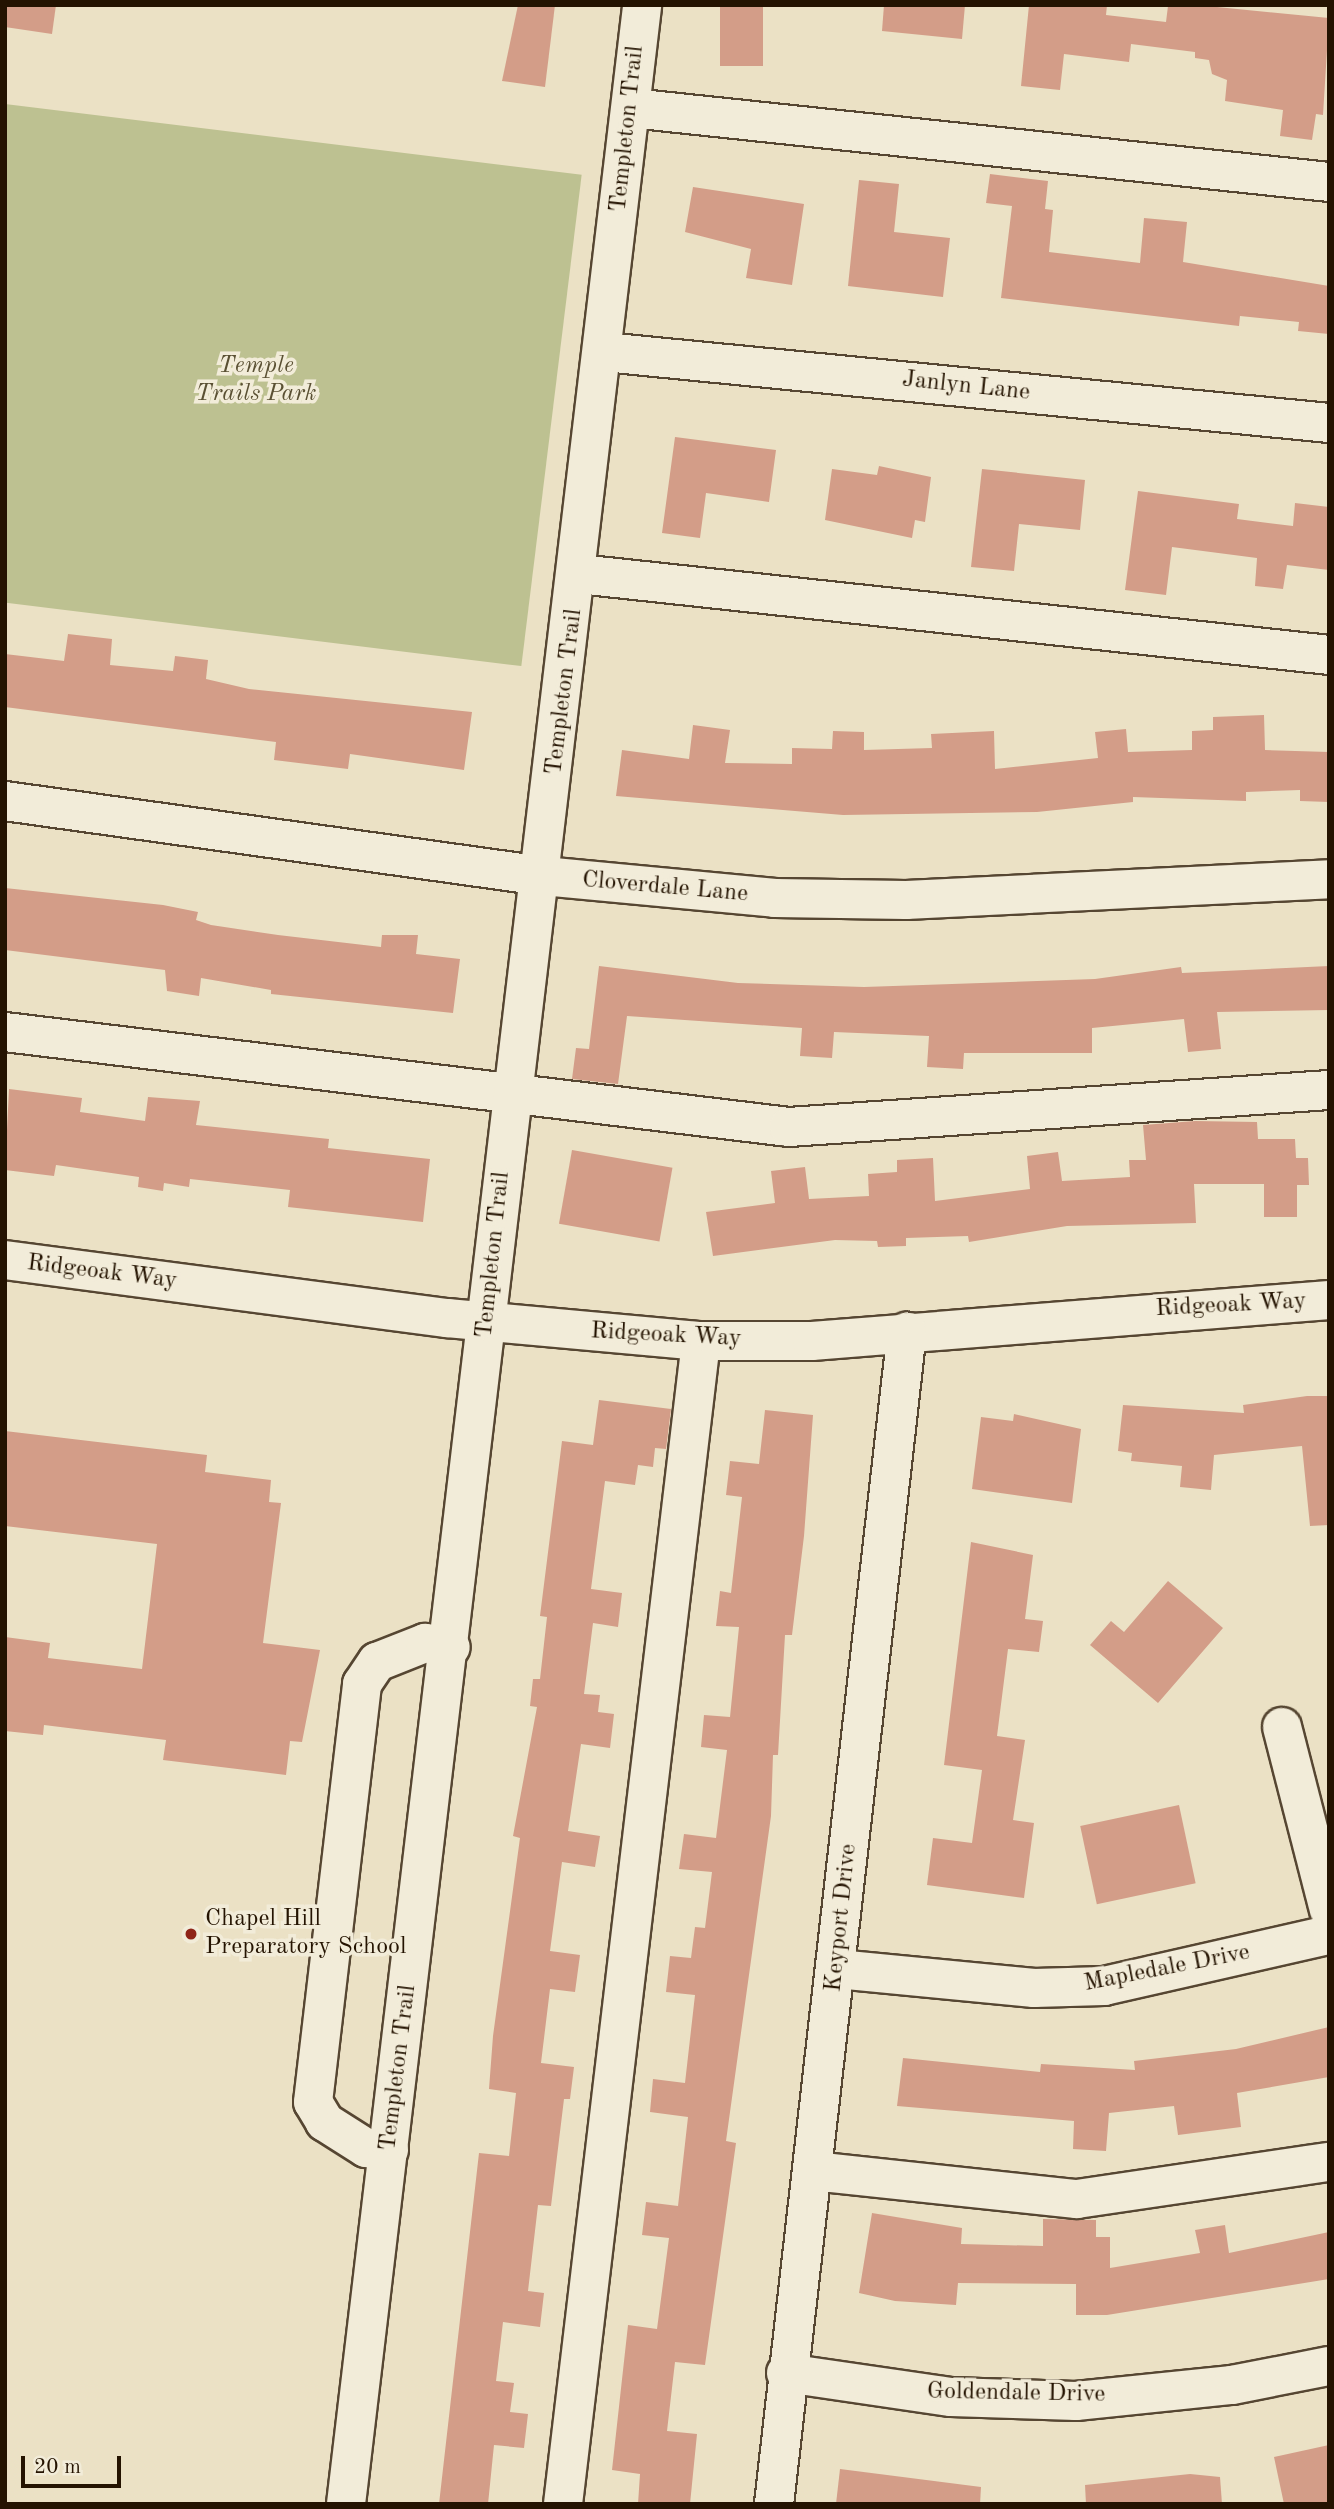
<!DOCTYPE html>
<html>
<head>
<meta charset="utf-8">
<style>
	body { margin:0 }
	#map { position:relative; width:1334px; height:2509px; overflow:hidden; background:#ebe1c5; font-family:"Old Standard TT",serif }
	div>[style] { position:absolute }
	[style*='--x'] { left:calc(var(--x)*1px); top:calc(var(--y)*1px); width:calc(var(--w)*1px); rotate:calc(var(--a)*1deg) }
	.green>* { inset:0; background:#bdc191; transform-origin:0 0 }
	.building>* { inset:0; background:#d39d88; transform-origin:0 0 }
	.roads { filter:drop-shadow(2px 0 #564632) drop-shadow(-2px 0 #564632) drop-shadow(0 2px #564632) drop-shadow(0 -2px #564632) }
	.minor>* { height:38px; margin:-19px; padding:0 19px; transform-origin:19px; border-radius:19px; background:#f2ecd9 }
	.dots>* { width:19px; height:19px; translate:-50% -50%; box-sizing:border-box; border:4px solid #f2ecd9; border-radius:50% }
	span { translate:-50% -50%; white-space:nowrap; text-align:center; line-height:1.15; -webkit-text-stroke:7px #f2ecd9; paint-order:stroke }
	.street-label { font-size:24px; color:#241301 }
	.park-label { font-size:24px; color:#5a5033; font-style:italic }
	.poi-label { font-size:24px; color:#241301 }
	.left { translate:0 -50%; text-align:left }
	.frame { position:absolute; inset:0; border:7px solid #241301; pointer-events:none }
	.scale { position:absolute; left:21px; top:2456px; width:100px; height:32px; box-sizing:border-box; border:4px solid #241301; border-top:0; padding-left:9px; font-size:21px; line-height:24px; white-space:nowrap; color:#241301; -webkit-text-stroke:5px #f2ecd9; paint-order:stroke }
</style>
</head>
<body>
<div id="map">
	<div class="green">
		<i style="left:5px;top:104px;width:581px;height:495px;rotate:7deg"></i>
	</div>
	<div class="building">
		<i style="clip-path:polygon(5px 5px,56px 5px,52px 34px,5px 27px)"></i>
		<i style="clip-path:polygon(518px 5px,555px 5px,545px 87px,502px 81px)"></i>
		<i style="left:720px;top:5px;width:43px;height:61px"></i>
		<i style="clip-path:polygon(884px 5px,965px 5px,962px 39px,882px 31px)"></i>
		<i style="clip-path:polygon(1029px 5px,1107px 5px,1106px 15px,1166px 22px,1168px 6px,1197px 5px,1329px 18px,1323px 115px,1316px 114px,1312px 140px,1280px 136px,1283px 110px,1225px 101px,1227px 80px,1212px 74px,1209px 60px,1195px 58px,1195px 52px,1131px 44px,1129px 62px,1064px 54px,1060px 90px,1021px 86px)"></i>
		<i style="clip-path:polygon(990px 174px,1048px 181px,1045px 209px,1053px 210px,1049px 252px,1140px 263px,1144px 218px,1187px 222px,1183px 262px,1329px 286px,1329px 334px,1298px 331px,1299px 322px,1240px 316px,1239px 326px,1001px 298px,1012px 206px,986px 203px)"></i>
		<i style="clip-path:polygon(859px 180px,899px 184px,894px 232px,950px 238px,943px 297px,848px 286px)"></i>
		<i style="clip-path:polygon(693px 187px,804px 204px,792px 285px,746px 278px,751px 249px,685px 232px)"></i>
		<i style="clip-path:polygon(675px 437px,776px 450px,769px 502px,706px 493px,700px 538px,662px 533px)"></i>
		<i style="clip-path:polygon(879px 466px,931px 477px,925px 522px,915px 520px,912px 538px,825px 520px,832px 469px,877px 475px)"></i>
		<i style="clip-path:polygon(982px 469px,1085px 480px,1080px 530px,1019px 524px,1014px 571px,971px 567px)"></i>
		<i style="clip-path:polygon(1138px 491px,1239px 504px,1237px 519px,1293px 526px,1295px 503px,1329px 507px,1329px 570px,1287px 565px,1283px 589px,1255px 586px,1257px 558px,1172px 547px,1166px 595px,1125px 590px)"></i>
		<i style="clip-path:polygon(68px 634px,112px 639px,110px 665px,173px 671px,175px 656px,208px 660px,206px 679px,249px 689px,472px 712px,464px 770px,350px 754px,348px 769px,274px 760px,276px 742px,5px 707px,5px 654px,64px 661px)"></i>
		<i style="clip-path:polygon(1264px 715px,1265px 750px,1329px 752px,1329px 802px,1300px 801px,1300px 790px,1246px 792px,1246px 801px,1133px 797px,1133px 802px,1037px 812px,843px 815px,616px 796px,622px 750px,689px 759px,693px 725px,730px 730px,725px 763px,792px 764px,792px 748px,832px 749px,833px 731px,864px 732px,864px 750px,932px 748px,931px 734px,994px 731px,995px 769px,1098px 758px,1095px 732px,1126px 729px,1128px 752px,1192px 750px,1192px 731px,1213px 730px,1213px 717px)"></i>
		<i style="clip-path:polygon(5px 888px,163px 905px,198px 912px,196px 920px,211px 925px,278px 935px,381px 947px,382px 935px,418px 935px,416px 954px,460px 959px,453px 1013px,271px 994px,271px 990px,201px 978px,199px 996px,167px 991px,165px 970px,5px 950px)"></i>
		<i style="clip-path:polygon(599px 966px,738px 983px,864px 987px,1095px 979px,1181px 967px,1182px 973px,1329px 966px,1329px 1010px,1217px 1012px,1221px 1049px,1188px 1052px,1184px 1019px,1092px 1028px,1092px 1053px,964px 1053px,963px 1069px,927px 1067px,929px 1036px,834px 1032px,832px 1058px,800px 1056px,802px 1028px,627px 1016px,618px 1084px,572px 1079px,576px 1048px,589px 1049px)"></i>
		<i style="clip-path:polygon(9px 1089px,82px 1098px,80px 1112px,145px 1121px,148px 1097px,200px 1101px,196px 1125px,329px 1139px,328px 1148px,430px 1159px,423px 1222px,288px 1207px,290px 1190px,190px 1179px,189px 1187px,164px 1183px,163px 1191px,138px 1187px,139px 1177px,56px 1165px,54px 1176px,5px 1170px)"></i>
		<i style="clip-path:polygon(1195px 1121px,1257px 1122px,1258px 1139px,1295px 1139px,1296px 1158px,1308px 1158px,1309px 1185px,1297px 1185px,1297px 1217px,1264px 1217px,1264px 1184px,1194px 1184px,1196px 1223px,1067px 1226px,969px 1242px,968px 1236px,906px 1238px,906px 1246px,878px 1247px,877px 1241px,835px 1240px,713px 1256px,706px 1212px,775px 1203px,771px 1171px,805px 1167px,809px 1199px,869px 1196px,868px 1174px,897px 1172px,897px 1160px,933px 1158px,935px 1201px,1030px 1189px,1027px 1156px,1058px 1152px,1062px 1181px,1130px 1177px,1129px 1160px,1146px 1160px,1143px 1125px)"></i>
		<i style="left:572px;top:1150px;width:102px;height:75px;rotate:10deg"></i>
		<i style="clip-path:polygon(1307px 1396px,1329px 1396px,1329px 1525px,1310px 1526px,1302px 1446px,1214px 1455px,1211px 1490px,1180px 1487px,1182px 1466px,1131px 1461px,1132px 1453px,1118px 1451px,1123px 1405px,1244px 1413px,1243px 1405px)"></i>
		<i style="clip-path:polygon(599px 1400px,671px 1409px,666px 1449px,655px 1448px,653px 1467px,638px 1465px,635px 1485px,605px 1481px,591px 1589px,622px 1593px,618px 1627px,593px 1623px,584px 1694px,600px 1695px,598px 1712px,614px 1714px,610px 1748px,581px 1744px,568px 1831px,600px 1836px,595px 1867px,562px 1862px,550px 1951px,580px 1955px,575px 1992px,550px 1989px,541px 2063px,574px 2067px,570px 2099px,564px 2099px,551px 2206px,538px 2205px,528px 2291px,544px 2293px,540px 2327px,503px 2322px,496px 2381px,514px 2383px,510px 2412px,528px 2414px,524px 2448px,494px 2445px,488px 2504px,439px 2504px,479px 2153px,509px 2156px,516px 2093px,489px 2089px,493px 2036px,520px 1838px,513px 1836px,537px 1707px,530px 1706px,533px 1679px,540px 1679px,547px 1617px,540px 1616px,562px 1441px,593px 1445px)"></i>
		<i style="clip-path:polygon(765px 1410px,813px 1415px,804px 1536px,792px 1635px,785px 1635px,778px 1755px,773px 1755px,771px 1816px,726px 2141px,736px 2143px,705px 2365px,675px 2362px,667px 2431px,697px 2434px,690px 2504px,638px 2504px,640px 2474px,612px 2470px,628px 2325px,657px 2329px,669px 2238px,642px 2235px,646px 2202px,678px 2206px,688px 2117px,650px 2112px,653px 2079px,685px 2083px,695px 1995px,666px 1992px,670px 1956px,691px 1958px,695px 1927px,705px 1928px,712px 1872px,679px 1869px,684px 1834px,716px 1838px,727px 1750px,701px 1747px,704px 1715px,730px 1717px,739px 1627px,716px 1626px,720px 1591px,731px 1593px,742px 1497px,726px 1495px,730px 1461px,759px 1464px)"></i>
		<i style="clip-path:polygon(1014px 1414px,1081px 1429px,1072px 1503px,972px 1489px,981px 1417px,1013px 1421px)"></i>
		<i style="clip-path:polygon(5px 1431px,207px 1455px,205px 1472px,271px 1480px,269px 1502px,281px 1503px,263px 1643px,320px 1650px,302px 1742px,290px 1741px,286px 1775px,163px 1760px,166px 1740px,44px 1725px,43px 1735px,5px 1731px,5px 1637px,50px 1643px,48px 1658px,142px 1669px,157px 1544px,5px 1526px)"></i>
		<i style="clip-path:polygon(971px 1542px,1033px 1555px,1025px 1619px,1043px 1621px,1039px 1652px,1008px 1649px,997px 1736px,1025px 1740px,1013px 1820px,1034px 1823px,1024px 1898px,927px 1885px,933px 1838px,972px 1843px,982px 1770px,944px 1765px)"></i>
		<i style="clip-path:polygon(1168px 1581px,1223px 1628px,1158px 1703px,1090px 1645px,1111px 1621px,1124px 1632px)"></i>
		<i style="left:1179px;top:1805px;width:80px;height:101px;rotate:78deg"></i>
		<i style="clip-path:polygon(1329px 2027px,1329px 2077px,1237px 2093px,1241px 2127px,1178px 2135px,1174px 2106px,1109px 2113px,1106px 2151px,1073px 2149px,1074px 2121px,897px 2106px,903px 2058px,1040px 2072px,1041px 2064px,1135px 2070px,1134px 2061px,1236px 2049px)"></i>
		<i style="clip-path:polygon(872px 2213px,962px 2228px,961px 2244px,1043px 2246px,1043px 2219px,1096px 2220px,1096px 2237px,1110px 2237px,1110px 2268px,1200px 2253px,1195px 2230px,1225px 2225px,1229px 2253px,1329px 2232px,1329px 2279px,1107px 2315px,1076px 2315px,1076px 2284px,958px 2283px,956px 2305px,895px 2301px,859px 2293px)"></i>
		<i style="clip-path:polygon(1329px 2445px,1329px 2504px,1284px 2504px,1274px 2457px)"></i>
		<i style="clip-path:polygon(840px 2469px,981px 2487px,980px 2504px,836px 2504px)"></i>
		<i style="clip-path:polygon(1190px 2474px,1220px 2477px,1222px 2504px,1086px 2504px,1085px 2485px)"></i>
	</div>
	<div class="roads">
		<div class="minor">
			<i style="--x:631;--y:108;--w:702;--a:6.05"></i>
			<i style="--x:604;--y:352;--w:728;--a:5.59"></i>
			<i style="--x:579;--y:574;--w:754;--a:6.16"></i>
			<i style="--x:5;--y:801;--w:543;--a:7.94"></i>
			<i style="--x:543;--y:876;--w:233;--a:5.4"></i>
			<i style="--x:775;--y:898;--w:131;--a:0.9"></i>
			<i style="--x:906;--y:900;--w:424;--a:-2.8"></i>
			<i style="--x:5;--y:1032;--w:790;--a:6.91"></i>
			<i style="--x:789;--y:1127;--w:541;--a:-3.92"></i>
			<i style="--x:5;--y:1260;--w:446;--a:7.5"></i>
			<i style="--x:447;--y:1318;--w:255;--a:5.2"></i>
			<i style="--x:701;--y:1341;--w:111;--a:0"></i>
			<i style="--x:812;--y:1341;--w:519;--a:-4.53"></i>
			<i style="--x:1282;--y:1727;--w:189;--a:75.6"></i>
			<i style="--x:837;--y:1969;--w:198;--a:5.5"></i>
			<i style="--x:1034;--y:1988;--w:70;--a:-1.6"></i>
			<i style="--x:1104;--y:1986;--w:231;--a:-12.8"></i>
			<i style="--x:389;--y:2150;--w:23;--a:-175"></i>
			<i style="--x:366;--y:2148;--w:49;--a:-147.6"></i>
			<i style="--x:325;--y:2122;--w:23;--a:-121"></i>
			<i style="--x:313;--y:2102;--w:421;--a:-83.3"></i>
			<i style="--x:362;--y:1684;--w:27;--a:-56"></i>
			<i style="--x:377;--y:1662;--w:52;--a:-21.6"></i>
			<i style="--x:425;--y:1643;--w:26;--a:9"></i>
			<i style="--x:813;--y:2171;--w:265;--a:6.1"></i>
			<i style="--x:1077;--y:2199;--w:255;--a:-8.4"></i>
			<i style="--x:786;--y:2373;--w:167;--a:8.3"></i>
			<i style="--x:951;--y:2397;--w:125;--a:1.8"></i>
			<i style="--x:1076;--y:2401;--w:157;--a:-5.9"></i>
			<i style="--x:1232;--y:2385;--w:99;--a:-11.1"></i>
			<i style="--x:346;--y:2504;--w:2516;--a:-83.24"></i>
			<i style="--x:563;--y:2504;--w:1171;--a:-83.23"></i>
			<i style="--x:774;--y:2504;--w:1180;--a:-83.53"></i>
		</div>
	</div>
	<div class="dots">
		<i style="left:191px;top:1934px;background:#8f2418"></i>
	</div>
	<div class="street-label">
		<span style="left:628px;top:129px;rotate:-84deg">Templeton Trail</span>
		<span style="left:966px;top:387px;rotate:6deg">Janlyn Lane</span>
		<span style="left:565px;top:692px;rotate:-83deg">Templeton Trail</span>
		<span style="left:665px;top:888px;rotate:5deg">Cloverdale Lane</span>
		<span style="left:494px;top:1255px;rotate:-84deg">Templeton Trail</span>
		<span style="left:102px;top:1273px;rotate:7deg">Ridgeoak Way</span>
		<span style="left:1231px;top:1306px;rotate:-3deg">Ridgeoak Way</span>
		<span style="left:666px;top:1336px;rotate:3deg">Ridgeoak Way</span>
		<span style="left:842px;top:1918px;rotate:-84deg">Keyport Drive</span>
		<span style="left:1167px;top:1969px;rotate:-11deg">Mapledale Drive</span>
		<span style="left:399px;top:2068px;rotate:-83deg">Templeton Trail</span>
		<span style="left:1016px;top:2394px;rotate:1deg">Goldendale Drive</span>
	</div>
	<div class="park-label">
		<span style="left:256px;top:381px">Temple<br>Trails Park</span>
	</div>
	<div class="poi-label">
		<span class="left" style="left:205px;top:1934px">Chapel Hill<br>Preparatory School</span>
	</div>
	<div class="frame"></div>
	<div class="scale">20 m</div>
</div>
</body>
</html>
